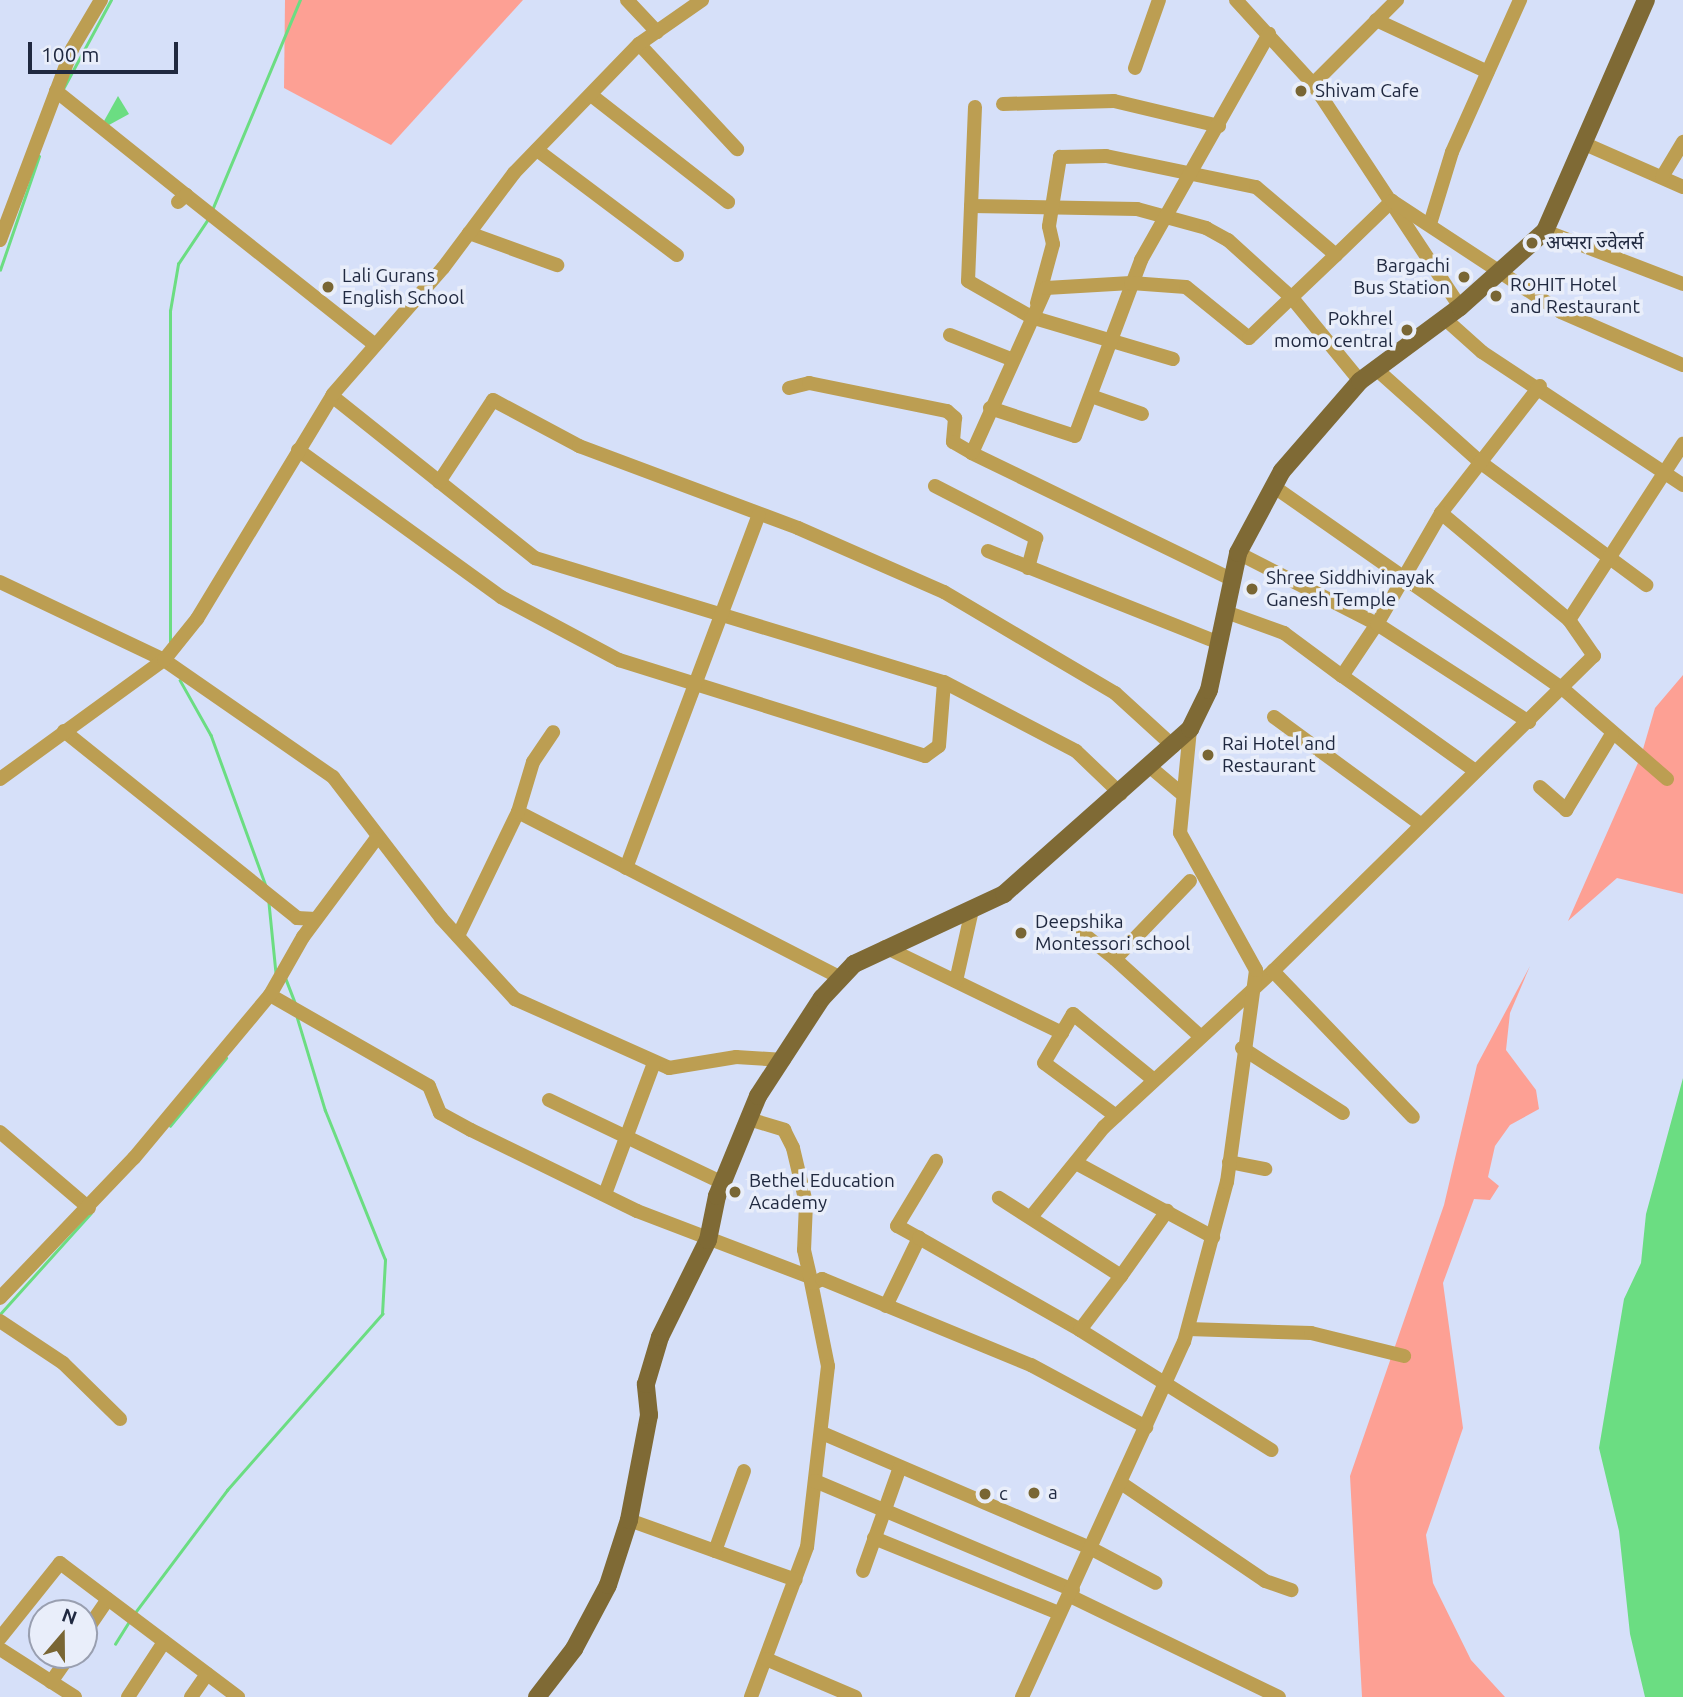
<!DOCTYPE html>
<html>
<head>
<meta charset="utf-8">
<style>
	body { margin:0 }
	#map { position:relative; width:1683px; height:1697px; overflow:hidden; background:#d6e0f9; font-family:Ubuntu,"Noto Sans Devanagari",sans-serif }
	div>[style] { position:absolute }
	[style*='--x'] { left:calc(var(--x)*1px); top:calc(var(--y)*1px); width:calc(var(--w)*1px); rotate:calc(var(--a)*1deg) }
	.green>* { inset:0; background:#fda094 }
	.water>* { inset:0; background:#6bdd82 }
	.stream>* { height:2.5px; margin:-1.25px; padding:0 1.25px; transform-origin:1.25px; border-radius:1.25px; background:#6bdd82 }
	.minor>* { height:14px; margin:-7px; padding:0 7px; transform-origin:7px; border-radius:7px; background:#bc9e52 }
	.major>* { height:18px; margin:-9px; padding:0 9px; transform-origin:9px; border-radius:9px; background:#7f6a35 }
	.dots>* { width:19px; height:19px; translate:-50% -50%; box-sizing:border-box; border:4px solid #e9eefa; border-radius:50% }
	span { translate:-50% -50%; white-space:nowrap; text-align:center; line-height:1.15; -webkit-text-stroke:7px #e9eefa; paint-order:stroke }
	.poi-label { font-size:19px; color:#202940 }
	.left { translate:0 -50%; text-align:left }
	.right { translate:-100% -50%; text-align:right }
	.north { position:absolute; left:28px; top:1599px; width:70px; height:70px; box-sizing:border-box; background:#e9eefa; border:2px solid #999fb0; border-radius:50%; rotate:20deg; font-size:19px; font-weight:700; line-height:28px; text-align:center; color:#202940 }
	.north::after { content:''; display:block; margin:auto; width:24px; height:32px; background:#796634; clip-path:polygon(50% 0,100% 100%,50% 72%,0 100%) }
	.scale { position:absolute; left:28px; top:42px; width:150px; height:32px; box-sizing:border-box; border:4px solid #202940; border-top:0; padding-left:9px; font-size:21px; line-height:24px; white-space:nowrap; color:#202940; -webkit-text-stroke:5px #e9eefa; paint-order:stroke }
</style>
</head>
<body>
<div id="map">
	<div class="green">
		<i style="clip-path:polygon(285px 0,523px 0,391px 145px,284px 88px)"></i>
		<i style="clip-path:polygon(1683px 675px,1683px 894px,1617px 878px,1568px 921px,1641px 756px,1655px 708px)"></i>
		<i style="clip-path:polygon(1530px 966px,1510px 1013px,1506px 1050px,1536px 1090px,1539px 1109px,1510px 1125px,1495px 1146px,1488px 1177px,1499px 1186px,1490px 1200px,1474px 1199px,1443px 1283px,1463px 1428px,1426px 1535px,1433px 1583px,1471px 1660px,1505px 1697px,1362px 1697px,1350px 1476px,1444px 1205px,1477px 1065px)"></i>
	</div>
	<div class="water">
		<i style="clip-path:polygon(118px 96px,129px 114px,109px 125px,104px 121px)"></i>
		<i style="clip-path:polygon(1683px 1078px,1683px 1697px,1645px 1697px,1630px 1634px,1619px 1531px,1599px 1448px,1624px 1299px,1641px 1263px,1646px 1214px)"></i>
	</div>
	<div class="stream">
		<i style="--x:63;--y:89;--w:101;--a:-61.7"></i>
		<i style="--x:212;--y:210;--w:228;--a:-67.3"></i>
		<i style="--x:0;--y:270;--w:120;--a:-71.1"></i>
		<i style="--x:170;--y:647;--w:336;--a:-90"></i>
		<i style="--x:170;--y:311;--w:48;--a:-80.3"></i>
		<i style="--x:178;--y:264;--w:54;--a:-56.3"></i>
		<i style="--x:180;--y:680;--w:63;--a:60.6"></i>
		<i style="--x:211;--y:735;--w:161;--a:70"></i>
		<i style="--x:269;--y:903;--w:70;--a:84.3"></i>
		<i style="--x:286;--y:979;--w:25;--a:69"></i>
		<i style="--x:170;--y:1126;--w:88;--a:-50.5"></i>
		<i style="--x:0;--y:1314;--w:135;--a:-48"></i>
		<i style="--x:134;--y:1614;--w:155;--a:-53.1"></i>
		<i style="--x:227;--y:1490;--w:235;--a:-48.6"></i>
		<i style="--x:382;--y:1314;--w:54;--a:-86.8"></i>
		<i style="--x:385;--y:1260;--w:161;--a:-111.9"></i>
		<i style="--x:325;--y:1111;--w:97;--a:-106.8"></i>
		<i style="--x:115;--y:1644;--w:25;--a:-58"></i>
	</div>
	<div class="minor">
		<i style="--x:627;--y:0;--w:44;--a:46.8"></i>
		<i style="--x:1236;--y:0;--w:114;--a:47.5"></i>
		<i style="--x:1313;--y:84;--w:267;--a:56.6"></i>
		<i style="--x:1376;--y:20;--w:123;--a:24.9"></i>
		<i style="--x:639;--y:44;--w:144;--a:47"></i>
		<i style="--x:1135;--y:68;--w:72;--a:-70.6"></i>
		<i style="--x:1313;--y:84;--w:119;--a:-45"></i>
		<i style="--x:56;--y:91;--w:166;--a:38.7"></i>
		<i style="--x:591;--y:95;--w:174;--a:38"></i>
		<i style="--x:1003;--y:104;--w:111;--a:-1.5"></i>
		<i style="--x:1114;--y:101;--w:108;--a:13.4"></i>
		<i style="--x:975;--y:107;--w:174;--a:92.3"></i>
		<i style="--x:968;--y:281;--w:73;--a:29.7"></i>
		<i style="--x:1031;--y:317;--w:148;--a:16.5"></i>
		<i style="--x:1585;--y:144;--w:107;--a:23.7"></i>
		<i style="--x:537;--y:150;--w:175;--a:36.9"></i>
		<i style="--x:1662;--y:177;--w:41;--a:-59"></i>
		<i style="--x:178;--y:202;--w:11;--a:-41"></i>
		<i style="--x:186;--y:195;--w:241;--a:38.4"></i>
		<i style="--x:971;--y:206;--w:166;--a:1"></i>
		<i style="--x:1137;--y:209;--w:72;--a:15.4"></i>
		<i style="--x:1206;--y:228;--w:25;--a:29"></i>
		<i style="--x:1228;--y:240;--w:86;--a:42.2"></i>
		<i style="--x:1292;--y:298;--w:107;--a:50.7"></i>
		<i style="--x:1430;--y:224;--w:75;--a:-73"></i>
		<i style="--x:1452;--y:152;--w:167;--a:-65.9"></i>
		<i style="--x:1545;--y:231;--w:148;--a:21"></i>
		<i style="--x:469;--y:233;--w:94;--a:20"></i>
		<i style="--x:0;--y:240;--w:204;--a:-69.3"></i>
		<i style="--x:72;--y:49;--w:57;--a:-59.4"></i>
		<i style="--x:1037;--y:303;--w:61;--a:-74.8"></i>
		<i style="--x:1053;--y:244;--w:18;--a:-103"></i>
		<i style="--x:1049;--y:226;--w:70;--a:-80.9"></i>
		<i style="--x:1060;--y:157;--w:46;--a:-1.2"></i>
		<i style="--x:1106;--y:156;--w:153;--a:11.7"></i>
		<i style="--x:1256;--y:187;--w:105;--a:40.4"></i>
		<i style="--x:1336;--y:255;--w:78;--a:-44"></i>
		<i style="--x:1392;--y:201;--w:202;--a:33.3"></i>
		<i style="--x:1561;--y:312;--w:133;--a:23.5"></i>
		<i style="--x:1444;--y:318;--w:51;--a:41.8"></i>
		<i style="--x:1482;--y:352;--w:241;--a:33.5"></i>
		<i style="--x:950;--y:335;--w:66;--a:21.5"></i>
		<i style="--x:1375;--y:368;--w:141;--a:41.8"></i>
		<i style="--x:1480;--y:462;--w:207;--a:36.5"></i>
		<i style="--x:789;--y:388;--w:21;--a:-14"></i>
		<i style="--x:809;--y:383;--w:141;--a:11.5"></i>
		<i style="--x:947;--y:411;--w:11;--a:41"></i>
		<i style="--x:955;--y:418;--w:24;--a:95"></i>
		<i style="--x:953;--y:442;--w:22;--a:30"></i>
		<i style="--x:332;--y:396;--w:260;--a:38.6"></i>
		<i style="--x:535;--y:558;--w:427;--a:16.9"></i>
		<i style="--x:944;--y:682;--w:149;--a:27.6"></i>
		<i style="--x:1076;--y:751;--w:62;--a:43.7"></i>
		<i style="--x:1091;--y:396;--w:54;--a:19.4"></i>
		<i style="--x:990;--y:408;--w:89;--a:18.2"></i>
		<i style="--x:1075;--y:436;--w:188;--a:-69.4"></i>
		<i style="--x:1141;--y:260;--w:260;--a:-60.5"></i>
		<i style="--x:298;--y:450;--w:251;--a:35.9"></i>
		<i style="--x:501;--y:597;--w:134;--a:28.1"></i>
		<i style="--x:619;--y:660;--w:321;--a:17.4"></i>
		<i style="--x:925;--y:756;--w:17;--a:-36"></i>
		<i style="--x:939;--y:746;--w:64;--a:-85.5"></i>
		<i style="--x:439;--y:482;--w:98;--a:-56.6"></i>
		<i style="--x:493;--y:400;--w:98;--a:28.1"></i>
		<i style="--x:579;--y:446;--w:234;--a:20.5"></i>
		<i style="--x:798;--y:528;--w:159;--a:23.7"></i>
		<i style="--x:944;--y:592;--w:199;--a:30.6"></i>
		<i style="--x:1115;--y:693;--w:79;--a:42.4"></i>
		<i style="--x:935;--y:486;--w:114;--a:27.2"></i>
		<i style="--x:1036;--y:538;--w:31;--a:105"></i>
		<i style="--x:1273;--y:486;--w:353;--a:35"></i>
		<i style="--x:1562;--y:688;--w:139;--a:40.9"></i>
		<i style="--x:988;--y:551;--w:249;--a:21.7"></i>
		<i style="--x:1238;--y:553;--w:156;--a:27.1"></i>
		<i style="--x:1377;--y:624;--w:128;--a:-60"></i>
		<i style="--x:1441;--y:513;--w:161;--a:-52.1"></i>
		<i style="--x:1231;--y:579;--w:288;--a:-154.1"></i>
		<i style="--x:972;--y:453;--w:181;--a:-65.8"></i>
		<i style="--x:1046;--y:288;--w:85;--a:-3.4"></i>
		<i style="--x:1131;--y:283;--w:55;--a:4.2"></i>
		<i style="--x:1186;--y:287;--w:81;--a:39"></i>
		<i style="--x:1249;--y:338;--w:120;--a:-43.7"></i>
		<i style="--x:0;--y:582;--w:182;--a:25.4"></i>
		<i style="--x:164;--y:660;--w:206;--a:34.7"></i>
		<i style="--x:333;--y:777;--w:178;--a:52.5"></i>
		<i style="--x:441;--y:918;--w:110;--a:47.6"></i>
		<i style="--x:515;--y:999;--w:169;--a:24.1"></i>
		<i style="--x:669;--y:1068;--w:68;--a:-9.3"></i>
		<i style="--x:736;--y:1057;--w:48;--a:3.6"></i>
		<i style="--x:1226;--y:612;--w:62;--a:19.9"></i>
		<i style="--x:1284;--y:633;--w:72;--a:36.6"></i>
		<i style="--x:1569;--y:620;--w:210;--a:-57.1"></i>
		<i style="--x:1274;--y:717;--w:181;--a:36.2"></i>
		<i style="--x:64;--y:731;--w:299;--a:38.7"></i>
		<i style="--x:297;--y:918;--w:19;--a:3"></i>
		<i style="--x:1150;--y:767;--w:39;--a:40"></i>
		<i style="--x:1474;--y:770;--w:162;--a:-144.5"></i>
		<i style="--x:1342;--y:676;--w:63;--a:-56.1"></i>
		<i style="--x:1377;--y:624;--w:181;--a:32.8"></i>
		<i style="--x:0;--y:779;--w:203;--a:-36"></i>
		<i style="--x:164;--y:660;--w:53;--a:-51.2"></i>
		<i style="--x:197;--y:619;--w:263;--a:-58.8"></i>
		<i style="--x:333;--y:394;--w:167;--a:-48.9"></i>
		<i style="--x:443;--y:268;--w:119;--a:-53.2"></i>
		<i style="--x:514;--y:173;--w:180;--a:-45.9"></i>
		<i style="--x:639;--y:44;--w:77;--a:-34.9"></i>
		<i style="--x:1540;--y:787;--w:35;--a:41"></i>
		<i style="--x:1566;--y:810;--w:89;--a:-58.8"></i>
		<i style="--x:518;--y:812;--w:361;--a:27.2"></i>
		<i style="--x:626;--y:868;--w:377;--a:-69.4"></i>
		<i style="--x:1190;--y:881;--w:108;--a:133.9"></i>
		<i style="--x:1115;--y:959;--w:116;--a:42.2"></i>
		<i style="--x:1071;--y:924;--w:56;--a:38.5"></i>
		<i style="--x:458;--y:936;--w:138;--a:-64.2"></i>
		<i style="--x:518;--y:812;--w:52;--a:-73.3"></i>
		<i style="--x:533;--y:762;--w:36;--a:-56"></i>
		<i style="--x:885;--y:947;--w:197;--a:25.9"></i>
		<i style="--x:1273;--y:971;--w:450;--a:-44.5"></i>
		<i style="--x:1594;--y:656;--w:44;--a:-124.8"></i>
		<i style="--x:1569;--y:620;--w:167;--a:-140.1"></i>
		<i style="--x:956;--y:981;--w:73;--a:-77.3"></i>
		<i style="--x:270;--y:995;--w:183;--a:29.8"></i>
		<i style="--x:429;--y:1086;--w:29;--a:68"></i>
		<i style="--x:440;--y:1113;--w:35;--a:29"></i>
		<i style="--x:471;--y:1130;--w:185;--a:26"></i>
		<i style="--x:637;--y:1211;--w:185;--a:20.9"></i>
		<i style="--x:810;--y:1277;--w:91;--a:78.6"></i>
		<i style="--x:828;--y:1366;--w:182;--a:96.6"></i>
		<i style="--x:807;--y:1547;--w:160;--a:110.5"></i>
		<i style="--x:1242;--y:1048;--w:120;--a:32.8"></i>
		<i style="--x:549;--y:1100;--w:193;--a:25.5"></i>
		<i style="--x:1116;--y:1116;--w:89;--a:-143.6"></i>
		<i style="--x:1044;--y:1063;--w:57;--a:-59.4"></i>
		<i style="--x:1073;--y:1014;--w:104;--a:39.2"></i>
		<i style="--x:749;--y:1119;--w:37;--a:17"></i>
		<i style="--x:784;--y:1130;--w:20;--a:63"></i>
		<i style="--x:793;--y:1148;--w:57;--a:76.7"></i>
		<i style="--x:806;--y:1203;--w:47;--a:92.4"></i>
		<i style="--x:804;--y:1250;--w:28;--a:77"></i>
		<i style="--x:0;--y:1132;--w:117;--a:40.5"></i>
		<i style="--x:1229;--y:1162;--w:37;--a:11"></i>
		<i style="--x:1076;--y:1163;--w:156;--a:28.4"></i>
		<i style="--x:605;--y:1194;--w:140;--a:-69.5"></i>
		<i style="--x:1031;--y:1217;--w:116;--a:-51"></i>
		<i style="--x:1104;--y:1127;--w:230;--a:-42.7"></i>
		<i style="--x:1273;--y:971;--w:202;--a:46.2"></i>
		<i style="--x:919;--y:1238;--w:25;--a:-151"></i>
		<i style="--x:897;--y:1226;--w:76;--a:-59"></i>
		<i style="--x:1121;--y:1276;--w:80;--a:-54.7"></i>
		<i style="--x:814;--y:1283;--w:9;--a:-27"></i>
		<i style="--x:822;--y:1279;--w:226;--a:22.4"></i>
		<i style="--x:1031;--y:1365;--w:131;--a:28.3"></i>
		<i style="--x:0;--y:1298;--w:194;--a:-46.3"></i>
		<i style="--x:134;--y:1158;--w:212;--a:-50.2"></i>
		<i style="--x:270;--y:995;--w:67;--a:-60.4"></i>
		<i style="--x:303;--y:937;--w:122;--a:-53.3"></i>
		<i style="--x:886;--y:1306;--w:76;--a:-64.1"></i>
		<i style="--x:919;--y:1238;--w:185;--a:29.7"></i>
		<i style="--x:1080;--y:1330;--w:68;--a:-52.8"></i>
		<i style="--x:1121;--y:1276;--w:145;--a:-147.4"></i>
		<i style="--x:0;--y:1321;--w:76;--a:33.7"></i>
		<i style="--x:63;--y:1363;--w:80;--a:44.5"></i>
		<i style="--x:1188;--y:1329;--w:123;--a:1.9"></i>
		<i style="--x:1311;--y:1333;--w:96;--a:13.9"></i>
		<i style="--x:1080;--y:1330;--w:226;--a:32.1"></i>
		<i style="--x:822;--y:1433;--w:294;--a:23.2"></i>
		<i style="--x:1092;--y:1549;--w:72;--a:28"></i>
		<i style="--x:815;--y:1481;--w:280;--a:22.9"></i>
		<i style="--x:1121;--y:1483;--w:174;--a:34.2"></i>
		<i style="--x:1265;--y:1581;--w:28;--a:19"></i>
		<i style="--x:629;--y:1520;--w:177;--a:19.8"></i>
		<i style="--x:874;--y:1538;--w:200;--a:22.1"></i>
		<i style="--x:715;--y:1551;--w:85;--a:-70.1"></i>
		<i style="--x:863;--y:1571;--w:110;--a:-70.4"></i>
		<i style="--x:1070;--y:1596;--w:232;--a:25.8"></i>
		<i style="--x:84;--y:1634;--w:42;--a:-55.6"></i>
		<i style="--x:0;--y:1638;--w:96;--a:-51.3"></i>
		<i style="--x:60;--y:1563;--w:223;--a:37"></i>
		<i style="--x:0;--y:1649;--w:89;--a:32.6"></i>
		<i style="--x:766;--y:1659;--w:97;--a:23.1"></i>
		<i style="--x:51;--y:1682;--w:33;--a:-55"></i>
		<i style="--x:128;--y:1697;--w:66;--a:-56.8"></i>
		<i style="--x:191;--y:1697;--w:28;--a:-55"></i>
		<i style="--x:1022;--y:1697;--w:390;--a:-65.5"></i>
		<i style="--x:1184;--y:1342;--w:166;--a:-75"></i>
		<i style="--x:1227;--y:1182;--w:214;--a:-82.2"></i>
		<i style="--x:1256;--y:970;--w:157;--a:-119"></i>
		<i style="--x:1180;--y:833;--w:104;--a:-84.5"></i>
	</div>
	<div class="major">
		<i style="--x:537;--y:1697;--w:61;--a:-52.4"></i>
		<i style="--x:574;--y:1649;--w:72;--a:-62"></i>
		<i style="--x:608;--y:1585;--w:68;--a:-72.1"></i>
		<i style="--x:629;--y:1520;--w:107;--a:-79.2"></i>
		<i style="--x:649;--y:1415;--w:31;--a:-96"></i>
		<i style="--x:646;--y:1384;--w:49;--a:-73.4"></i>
		<i style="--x:660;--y:1337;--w:108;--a:-63.7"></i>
		<i style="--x:708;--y:1240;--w:45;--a:-78.4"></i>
		<i style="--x:717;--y:1196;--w:108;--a:-67.7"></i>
		<i style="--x:758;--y:1096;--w:117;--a:-56.9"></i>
		<i style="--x:822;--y:998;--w:47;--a:-46.7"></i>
		<i style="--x:854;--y:964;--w:166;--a:-25"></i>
		<i style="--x:1004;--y:894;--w:249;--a:-41.6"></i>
		<i style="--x:1190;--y:729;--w:43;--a:-64"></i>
		<i style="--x:1209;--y:690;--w:140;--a:-78"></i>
		<i style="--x:1238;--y:553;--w:93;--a:-61.8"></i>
		<i style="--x:1282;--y:471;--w:119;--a:-49.1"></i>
		<i style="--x:1360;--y:381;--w:124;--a:-36.5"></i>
		<i style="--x:1460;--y:307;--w:114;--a:-41.8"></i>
		<i style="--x:1545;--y:231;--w:252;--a:-66.4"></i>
	</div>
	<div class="dots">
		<i style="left:1301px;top:91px;background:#796634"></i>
		<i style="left:1532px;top:243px;background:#796634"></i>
		<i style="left:1464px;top:277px;background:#796634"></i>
		<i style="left:328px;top:287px;background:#796634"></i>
		<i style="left:1496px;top:296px;background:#796634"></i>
		<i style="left:1407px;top:330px;background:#796634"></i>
		<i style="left:1252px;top:589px;background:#796634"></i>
		<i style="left:1208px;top:755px;background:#796634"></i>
		<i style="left:1021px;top:933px;background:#796634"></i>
		<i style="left:735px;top:1192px;background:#796634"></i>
		<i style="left:1034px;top:1493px;background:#796634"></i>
		<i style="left:985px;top:1494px;background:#796634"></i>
	</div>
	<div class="poi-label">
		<span class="left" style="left:1315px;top:91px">Shivam Cafe</span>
		<span class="left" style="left:1546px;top:243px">अप्सरा ज्वेलर्स</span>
		<span class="right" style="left:1450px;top:277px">Bargachi<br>Bus Station</span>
		<span class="left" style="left:342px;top:287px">Lali Gurans<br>English School</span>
		<span class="left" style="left:1510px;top:296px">ROHIT Hotel<br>and Restaurant</span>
		<span class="right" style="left:1393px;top:330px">Pokhrel<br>momo central</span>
		<span class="left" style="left:1266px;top:589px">Shree Siddhivinayak<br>Ganesh Temple</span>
		<span class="left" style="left:1222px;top:755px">Rai Hotel and<br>Restaurant</span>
		<span class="left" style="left:1035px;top:933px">Deepshika<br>Montessori school</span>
		<span class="left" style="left:749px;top:1192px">Bethel Education<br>Academy</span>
		<span class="left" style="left:1048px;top:1493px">a</span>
		<span class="left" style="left:999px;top:1494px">c</span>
	</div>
	<div class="north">N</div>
	<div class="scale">100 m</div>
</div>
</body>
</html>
